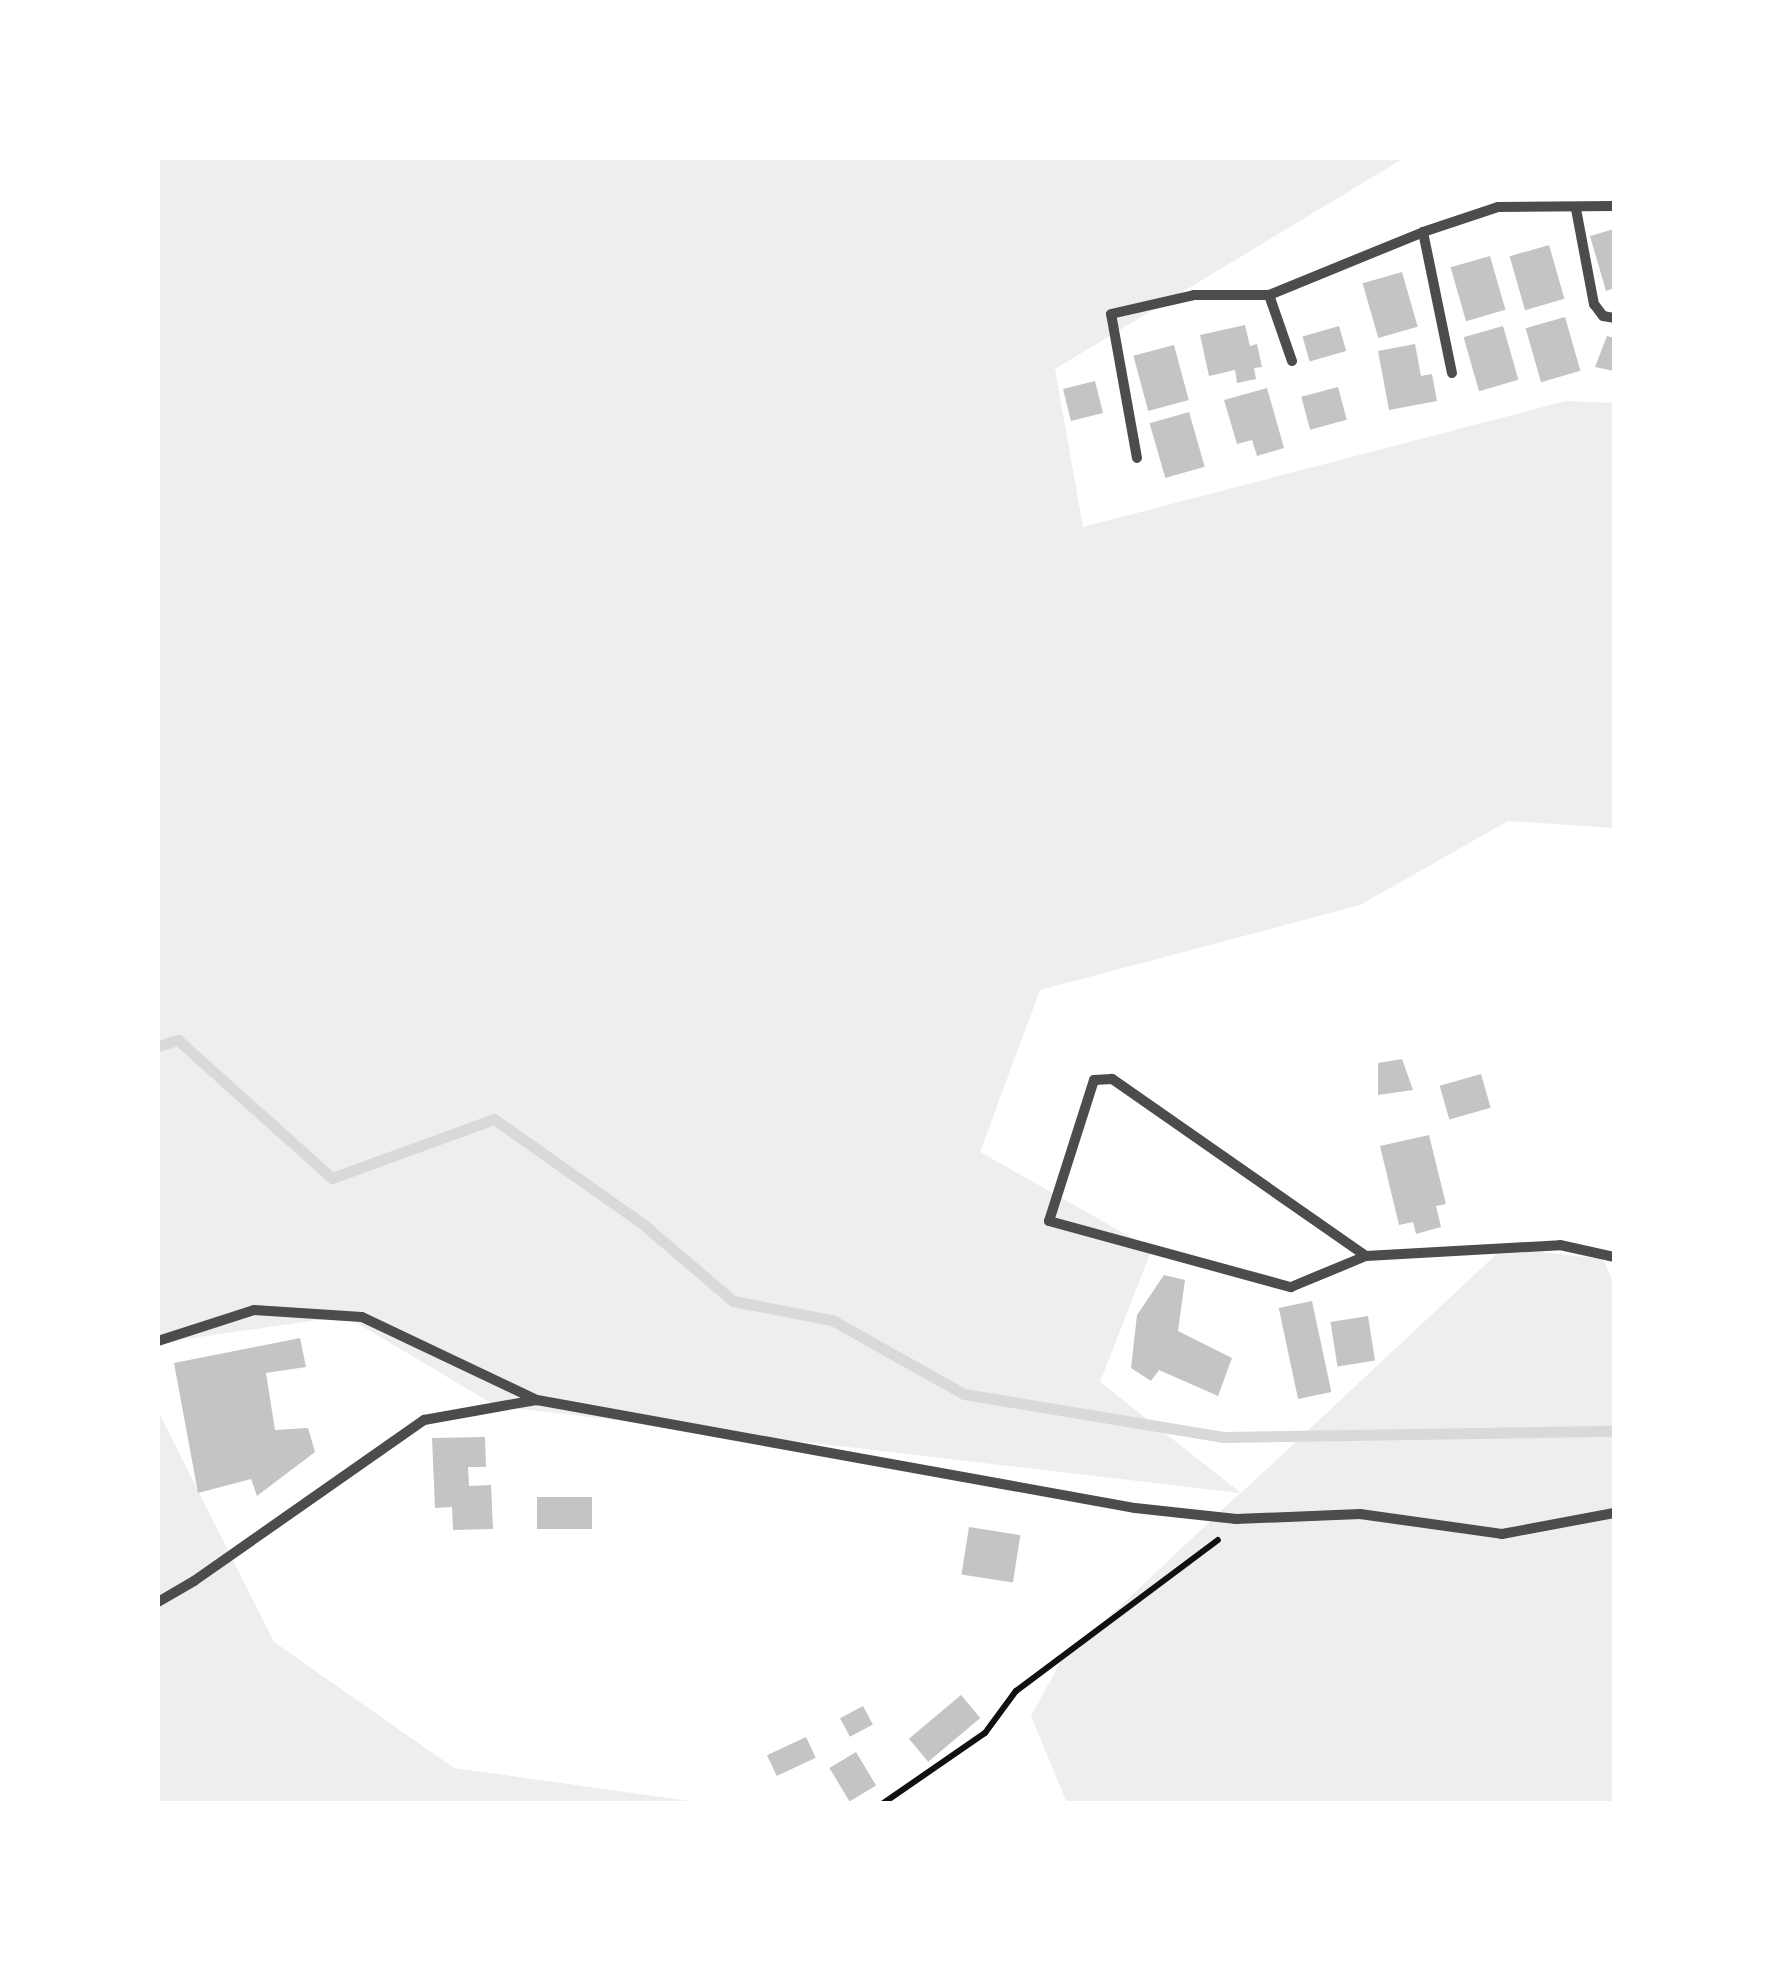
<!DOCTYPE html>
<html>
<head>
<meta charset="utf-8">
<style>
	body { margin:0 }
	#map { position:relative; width:1772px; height:1961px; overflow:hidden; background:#fff; font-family:"Titillium Web",sans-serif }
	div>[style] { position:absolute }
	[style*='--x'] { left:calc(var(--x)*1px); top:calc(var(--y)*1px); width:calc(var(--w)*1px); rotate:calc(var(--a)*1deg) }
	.green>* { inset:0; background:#eee }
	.stream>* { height:11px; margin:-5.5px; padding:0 5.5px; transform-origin:5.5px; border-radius:5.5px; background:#d9d9d9 }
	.building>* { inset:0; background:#c4c4c4; transform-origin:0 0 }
	.path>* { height:6px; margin:-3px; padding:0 3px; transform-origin:3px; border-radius:3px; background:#111 }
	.minor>* { height:10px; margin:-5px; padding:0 5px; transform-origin:5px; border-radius:5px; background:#4c4c4c }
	span { translate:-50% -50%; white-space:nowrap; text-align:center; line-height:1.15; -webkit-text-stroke:10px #fff; paint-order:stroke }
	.frame { position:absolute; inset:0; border:160px solid #fff; pointer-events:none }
</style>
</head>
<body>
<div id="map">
	<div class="green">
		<i style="clip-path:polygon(158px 158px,1404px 158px,1055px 369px,1083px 527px,1566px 401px,1614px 403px,1614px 828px,1508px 821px,1360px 905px,1040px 990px,980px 1152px,1152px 1249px,1100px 1382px,1241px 1493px,1503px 1248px,1603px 1259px,1614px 1284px,1614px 1803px,1067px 1803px,1031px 1716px,1060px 1663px,1240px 1493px,496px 1406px,345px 1316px,158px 1343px)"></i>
		<i style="clip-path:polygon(158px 1411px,274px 1642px,454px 1768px,704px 1803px,158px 1803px)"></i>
	</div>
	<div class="stream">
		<i style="--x:158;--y:1046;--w:21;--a:-17"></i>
		<i style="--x:178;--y:1040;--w:207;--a:41.9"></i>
		<i style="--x:332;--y:1178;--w:172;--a:-20"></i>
		<i style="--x:494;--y:1119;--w:184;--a:35.2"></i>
		<i style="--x:644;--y:1225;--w:117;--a:40.5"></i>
		<i style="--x:733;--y:1301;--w:101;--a:10.9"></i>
		<i style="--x:832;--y:1320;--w:151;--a:29.3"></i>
		<i style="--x:964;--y:1394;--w:263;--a:9.4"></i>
		<i style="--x:1223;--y:1437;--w:391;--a:-0.9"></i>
	</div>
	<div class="building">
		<i style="clip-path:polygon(1614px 229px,1614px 288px,1606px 291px,1590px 236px)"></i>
		<i style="left:1549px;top:245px;width:56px;height:41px;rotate:74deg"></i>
		<i style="left:1490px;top:256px;width:56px;height:41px;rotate:74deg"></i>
		<i style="left:1402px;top:272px;width:57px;height:41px;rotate:74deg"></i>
		<i style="left:1565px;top:317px;width:56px;height:41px;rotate:74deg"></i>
		<i style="clip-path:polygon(1245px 325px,1250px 346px,1257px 344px,1262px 367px,1254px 368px,1256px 379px,1237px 383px,1235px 370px,1209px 376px,1200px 335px)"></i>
		<i style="left:1339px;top:326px;width:26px;height:38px;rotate:74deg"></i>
		<i style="left:1503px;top:326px;width:56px;height:41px;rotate:74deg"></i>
		<i style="clip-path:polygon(1607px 336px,1614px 338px,1614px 371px,1595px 367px)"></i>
		<i style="clip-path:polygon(1415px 344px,1421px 376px,1432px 374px,1437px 401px,1389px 410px,1378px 351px)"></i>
		<i style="left:1174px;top:345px;width:57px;height:42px;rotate:75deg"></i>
		<i style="left:1095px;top:381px;width:33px;height:33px;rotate:76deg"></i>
		<i style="left:1338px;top:387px;width:34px;height:38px;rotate:75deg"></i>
		<i style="clip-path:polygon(1267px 388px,1284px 448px,1257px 456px,1252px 440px,1237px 444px,1224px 400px)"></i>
		<i style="left:1189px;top:412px;width:57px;height:41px;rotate:74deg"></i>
		<i style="clip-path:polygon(1402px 1059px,1413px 1090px,1378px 1095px,1378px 1063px)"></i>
		<i style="left:1481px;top:1074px;width:35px;height:43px;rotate:74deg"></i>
		<i style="clip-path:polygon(1429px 1135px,1446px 1204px,1436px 1206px,1441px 1227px,1416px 1234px,1413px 1222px,1399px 1225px,1380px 1146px)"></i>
		<i style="clip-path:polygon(1164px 1275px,1185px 1280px,1178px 1331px,1232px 1358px,1218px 1396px,1159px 1370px,1151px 1381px,1131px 1368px,1137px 1315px)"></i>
		<i style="left:1312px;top:1301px;width:93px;height:34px;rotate:78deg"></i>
		<i style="left:1368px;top:1316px;width:45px;height:38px;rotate:81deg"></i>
		<i style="clip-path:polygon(300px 1338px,306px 1367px,266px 1373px,275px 1430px,308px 1428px,315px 1452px,257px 1496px,251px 1479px,198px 1493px,174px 1363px)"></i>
		<i style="clip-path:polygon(485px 1437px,486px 1467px,468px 1467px,469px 1486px,491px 1485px,493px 1529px,453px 1530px,452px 1507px,435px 1508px,432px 1438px)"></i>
		<i style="left:537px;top:1497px;width:55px;height:32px"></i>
		<i style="left:969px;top:1527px;width:52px;height:48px;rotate:9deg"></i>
		<i style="left:961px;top:1695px;width:30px;height:68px;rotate:50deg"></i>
		<i style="left:863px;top:1706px;width:21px;height:26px;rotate:62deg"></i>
		<i style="left:806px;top:1737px;width:23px;height:43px;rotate:65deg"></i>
		<i style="left:856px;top:1752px;width:39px;height:31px;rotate:59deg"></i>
	</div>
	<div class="path">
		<i style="--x:882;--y:1804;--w:125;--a:-34.6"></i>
		<i style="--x:985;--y:1733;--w:52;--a:-53.6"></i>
		<i style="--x:1016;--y:1691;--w:252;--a:-36.8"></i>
	</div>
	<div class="minor">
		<i style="--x:1576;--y:209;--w:97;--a:79.3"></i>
		<i style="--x:1594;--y:304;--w:15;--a:53"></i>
		<i style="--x:1603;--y:316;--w:11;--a:10"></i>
		<i style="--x:1423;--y:232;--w:144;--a:78.4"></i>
		<i style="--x:1269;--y:295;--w:70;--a:70.8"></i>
		<i style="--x:1137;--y:458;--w:146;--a:-100.2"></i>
		<i style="--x:1111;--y:314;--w:85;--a:-12.9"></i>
		<i style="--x:1194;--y:295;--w:75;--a:0"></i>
		<i style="--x:1269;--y:295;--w:166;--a:-22.2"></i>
		<i style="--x:1423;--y:232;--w:79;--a:-18.4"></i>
		<i style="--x:1498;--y:207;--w:116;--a:-0.5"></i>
		<i style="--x:1366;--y:1256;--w:310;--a:-145.1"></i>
		<i style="--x:1112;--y:1079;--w:18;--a:177"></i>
		<i style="--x:1094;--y:1080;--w:148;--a:107.7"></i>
		<i style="--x:1049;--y:1221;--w:251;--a:15.3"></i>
		<i style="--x:1291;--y:1287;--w:81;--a:-22.5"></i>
		<i style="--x:1366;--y:1256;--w:194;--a:-3.2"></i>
		<i style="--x:1560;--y:1245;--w:55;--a:12.5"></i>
		<i style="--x:158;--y:1341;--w:101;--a:-17.9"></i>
		<i style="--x:254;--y:1310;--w:108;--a:3.7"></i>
		<i style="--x:362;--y:1317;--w:194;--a:25.4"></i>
		<i style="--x:537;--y:1400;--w:608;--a:10.24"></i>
		<i style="--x:1135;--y:1508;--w:102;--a:6.2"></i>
		<i style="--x:1236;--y:1519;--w:124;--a:-2.3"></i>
		<i style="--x:1360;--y:1514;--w:143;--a:8"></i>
		<i style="--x:1502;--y:1534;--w:114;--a:-10.6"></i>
		<i style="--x:158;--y:1602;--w:42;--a:-30.3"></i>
		<i style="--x:194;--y:1581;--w:281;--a:-35"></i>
		<i style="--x:424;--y:1420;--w:114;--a:-10.1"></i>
	</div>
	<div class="frame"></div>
</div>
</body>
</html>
